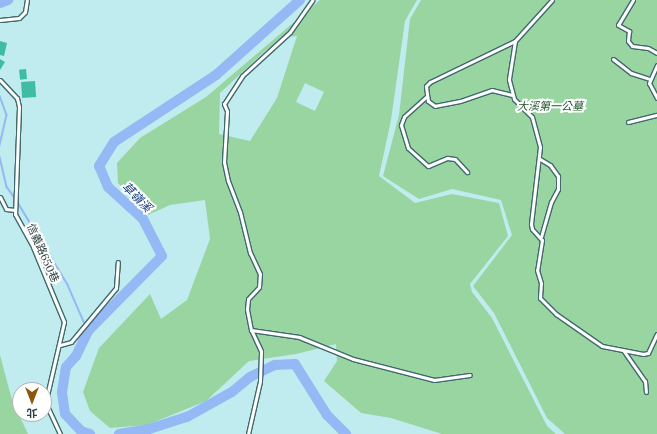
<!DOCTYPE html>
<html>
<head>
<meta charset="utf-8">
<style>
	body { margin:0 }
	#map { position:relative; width:657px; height:434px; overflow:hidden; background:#c0ebef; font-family:Lora,"Noto Sans TC",serif }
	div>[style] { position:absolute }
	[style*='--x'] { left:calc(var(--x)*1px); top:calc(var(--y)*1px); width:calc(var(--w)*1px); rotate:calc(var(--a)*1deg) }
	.green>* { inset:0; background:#99d5a1 }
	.stream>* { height:1.5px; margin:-0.75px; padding:0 0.75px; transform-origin:0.75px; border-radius:0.75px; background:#94b9f4 }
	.river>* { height:10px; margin:-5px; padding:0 5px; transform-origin:5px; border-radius:5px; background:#94b9f4 }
	.building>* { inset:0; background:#3fbda2; transform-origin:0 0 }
	.roads { filter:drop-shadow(1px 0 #41696d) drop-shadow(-1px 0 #41696d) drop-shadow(0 1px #41696d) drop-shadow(0 -1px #41696d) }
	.lane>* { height:3px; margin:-1.5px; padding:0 1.5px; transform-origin:1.5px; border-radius:1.5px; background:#fff }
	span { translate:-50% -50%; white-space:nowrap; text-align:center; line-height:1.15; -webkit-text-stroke:4px #fff; paint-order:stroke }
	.park-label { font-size:11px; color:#1f532a; font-style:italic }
	.street-label { font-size:11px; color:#2f4042 }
	.water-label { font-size:12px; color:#0c3675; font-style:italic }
	.north { position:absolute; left:12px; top:382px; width:40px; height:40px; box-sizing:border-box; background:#fff; border:1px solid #acb3b3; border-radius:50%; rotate:180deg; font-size:11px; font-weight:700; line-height:16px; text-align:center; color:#2f4042 }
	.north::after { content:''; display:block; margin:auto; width:14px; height:18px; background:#8f560f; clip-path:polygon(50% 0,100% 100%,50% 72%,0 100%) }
</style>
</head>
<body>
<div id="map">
	<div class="green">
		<i style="clip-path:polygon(evenodd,320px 0,417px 0,405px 21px,391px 120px,379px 176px,415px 203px,452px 194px,499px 203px,508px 236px,470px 284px,472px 292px,492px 318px,547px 426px,556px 434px,442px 434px,391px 418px,361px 413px,324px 381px,337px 361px,336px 344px,296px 354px,249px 361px,206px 401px,147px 425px,110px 428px,90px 411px,83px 392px,99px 348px,150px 294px,161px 319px,187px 300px,210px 239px,205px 200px,170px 205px,148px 215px,118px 183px,117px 163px,140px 138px,206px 97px,320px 0,297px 36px,277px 98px,250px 141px,219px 134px,220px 93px,265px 51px,286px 37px,297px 36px,320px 0,305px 83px,324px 92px,315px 111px,296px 102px,305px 83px)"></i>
		<i style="clip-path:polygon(421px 0,657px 0,657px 434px,565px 434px,547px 418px,494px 313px,473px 286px,512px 235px,501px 200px,452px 189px,419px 199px,383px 176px,399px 115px,410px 19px)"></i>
		<i style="clip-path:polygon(0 355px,12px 400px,28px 434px,0 434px)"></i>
	</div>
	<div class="stream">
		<i style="--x:0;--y:96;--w:20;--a:70"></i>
		<i style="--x:7;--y:115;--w:32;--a:103"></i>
		<i style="--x:0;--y:157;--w:31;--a:77"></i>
		<i style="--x:7;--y:187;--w:14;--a:54"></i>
		<i style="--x:17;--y:201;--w:98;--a:58.7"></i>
		<i style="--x:68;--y:285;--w:50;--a:66.5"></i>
	</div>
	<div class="river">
		<i style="--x:0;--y:3;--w:9;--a:-21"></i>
		<i style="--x:90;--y:434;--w:9;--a:-162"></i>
		<i style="--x:81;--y:431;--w:23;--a:-133"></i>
		<i style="--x:65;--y:414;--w:22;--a:-98"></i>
		<i style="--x:62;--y:392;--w:25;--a:-81"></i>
		<i style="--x:66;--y:367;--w:15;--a:-48"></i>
		<i style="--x:76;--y:356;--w:28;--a:-64"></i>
		<i style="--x:88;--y:331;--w:105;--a:-45.4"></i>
		<i style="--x:162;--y:256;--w:42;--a:-117.2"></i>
		<i style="--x:143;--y:219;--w:47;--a:-137.6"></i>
		<i style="--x:108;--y:187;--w:23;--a:-113"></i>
		<i style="--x:99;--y:166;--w:28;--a:-58"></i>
		<i style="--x:114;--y:142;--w:122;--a:-33.3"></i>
		<i style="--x:216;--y:75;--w:113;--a:-41.8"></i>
		<i style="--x:119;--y:434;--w:30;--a:-9"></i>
		<i style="--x:149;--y:429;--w:40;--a:-18"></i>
		<i style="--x:187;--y:417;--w:51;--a:-29.1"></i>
		<i style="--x:232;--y:392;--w:23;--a:-40"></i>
		<i style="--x:250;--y:377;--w:28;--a:-26"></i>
		<i style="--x:275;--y:365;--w:20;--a:-3"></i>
		<i style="--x:295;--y:364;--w:60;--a:57.9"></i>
		<i style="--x:327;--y:415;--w:27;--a:45"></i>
	</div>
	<div class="building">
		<i style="clip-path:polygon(0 41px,7px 43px,4px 56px,0 55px)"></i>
		<i style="clip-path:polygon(0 59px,5px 62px,0 70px)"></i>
		<i style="left:26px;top:69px;width:10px;height:7px;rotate:84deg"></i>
		<i style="left:35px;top:81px;width:16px;height:14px;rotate:86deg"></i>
	</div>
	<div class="roads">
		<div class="lane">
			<i style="--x:552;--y:0;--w:55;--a:132.1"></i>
			<i style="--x:515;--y:41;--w:39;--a:99"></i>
			<i style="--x:509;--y:80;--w:20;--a:75"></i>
			<i style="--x:514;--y:99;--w:25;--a:45"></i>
			<i style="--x:532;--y:117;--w:31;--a:75"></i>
			<i style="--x:540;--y:147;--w:78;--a:96.7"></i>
			<i style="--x:531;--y:224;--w:5;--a:79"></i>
			<i style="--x:532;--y:229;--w:15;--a:48"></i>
			<i style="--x:542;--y:240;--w:30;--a:99"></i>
			<i style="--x:537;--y:270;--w:14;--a:73"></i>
			<i style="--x:541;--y:283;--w:15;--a:94"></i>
			<i style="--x:540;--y:298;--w:23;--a:45"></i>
			<i style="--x:556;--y:314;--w:56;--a:34.8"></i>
			<i style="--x:602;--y:346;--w:42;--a:11"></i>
			<i style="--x:643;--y:354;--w:5;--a:-11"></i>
			<i style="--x:648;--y:353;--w:21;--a:-65"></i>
			<i style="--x:633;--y:0;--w:29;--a:121"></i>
			<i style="--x:618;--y:25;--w:13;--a:29"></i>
			<i style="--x:629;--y:31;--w:10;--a:96"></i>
			<i style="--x:628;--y:41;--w:6;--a:51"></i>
			<i style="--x:632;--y:46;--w:16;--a:7"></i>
			<i style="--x:648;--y:48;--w:10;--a:29"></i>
			<i style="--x:0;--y:20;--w:19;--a:-6"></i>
			<i style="--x:19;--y:18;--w:8;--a:-45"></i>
			<i style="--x:25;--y:12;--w:12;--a:-81"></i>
			<i style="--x:613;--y:59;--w:23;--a:38"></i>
			<i style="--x:631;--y:73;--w:20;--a:18"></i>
			<i style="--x:657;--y:65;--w:20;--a:114"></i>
			<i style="--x:649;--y:83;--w:17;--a:62"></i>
			<i style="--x:0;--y:80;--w:25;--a:47"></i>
			<i style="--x:17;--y:98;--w:9;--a:77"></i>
			<i style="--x:19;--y:107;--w:107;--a:92.1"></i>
			<i style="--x:15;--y:214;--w:38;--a:61"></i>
			<i style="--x:33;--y:247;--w:81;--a:67.5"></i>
			<i style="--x:64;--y:322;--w:80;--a:103"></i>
			<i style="--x:46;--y:400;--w:6;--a:81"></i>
			<i style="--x:47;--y:406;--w:31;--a:65"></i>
			<i style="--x:512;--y:95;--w:21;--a:-166"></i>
			<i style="--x:492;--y:90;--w:34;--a:161"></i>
			<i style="--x:460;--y:101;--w:25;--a:169"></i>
			<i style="--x:435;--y:106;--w:9;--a:-144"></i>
			<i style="--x:428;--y:101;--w:15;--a:-98"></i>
			<i style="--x:426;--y:86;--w:6;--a:-45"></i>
			<i style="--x:430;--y:82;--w:94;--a:-25.8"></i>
			<i style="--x:427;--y:96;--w:31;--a:138"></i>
			<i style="--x:404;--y:117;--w:9;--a:111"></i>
			<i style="--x:401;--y:125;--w:24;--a:73"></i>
			<i style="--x:408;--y:148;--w:27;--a:42"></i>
			<i style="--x:428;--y:166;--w:21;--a:-23"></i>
			<i style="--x:447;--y:158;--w:8;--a:7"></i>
			<i style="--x:455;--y:159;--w:18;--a:47"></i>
			<i style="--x:628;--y:122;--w:30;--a:-14"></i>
			<i style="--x:540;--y:159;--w:12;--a:31"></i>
			<i style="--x:550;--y:165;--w:14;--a:54"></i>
			<i style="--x:558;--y:176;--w:13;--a:90"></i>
			<i style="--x:558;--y:189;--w:15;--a:118"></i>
			<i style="--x:551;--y:202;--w:36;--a:106"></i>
			<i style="--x:0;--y:197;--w:13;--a:63"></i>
			<i style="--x:6;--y:209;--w:9;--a:6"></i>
			<i style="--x:251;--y:330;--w:49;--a:8.3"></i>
			<i style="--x:299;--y:337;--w:58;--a:22.2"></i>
			<i style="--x:353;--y:359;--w:84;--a:14.5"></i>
			<i style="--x:434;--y:380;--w:36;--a:-8"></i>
			<i style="--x:60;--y:345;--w:11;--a:-15"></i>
			<i style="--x:71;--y:342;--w:70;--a:-50.2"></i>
			<i style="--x:116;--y:288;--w:26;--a:-86"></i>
			<i style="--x:623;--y:350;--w:38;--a:55"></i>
			<i style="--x:645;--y:381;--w:11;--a:85"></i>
			<i style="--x:248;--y:434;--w:54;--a:-77.2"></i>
			<i style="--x:260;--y:381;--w:30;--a:-88"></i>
			<i style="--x:261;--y:351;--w:23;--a:-115"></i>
			<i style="--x:251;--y:330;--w:21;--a:-101"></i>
			<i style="--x:247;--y:309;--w:10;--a:-84"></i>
			<i style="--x:248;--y:299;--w:16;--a:-47"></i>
			<i style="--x:259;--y:287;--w:13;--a:-86"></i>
			<i style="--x:260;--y:274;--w:23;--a:-115"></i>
			<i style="--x:250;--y:253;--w:42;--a:-103.7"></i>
			<i style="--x:240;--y:212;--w:33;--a:-111"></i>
			<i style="--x:228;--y:181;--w:19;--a:-102"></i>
			<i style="--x:224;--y:162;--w:51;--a:-86.6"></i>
			<i style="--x:227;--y:111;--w:8;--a:-113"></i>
			<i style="--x:224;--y:104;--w:33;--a:-57"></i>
			<i style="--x:242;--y:76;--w:65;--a:-42.5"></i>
			<i style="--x:290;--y:32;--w:39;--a:-55"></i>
		</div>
	</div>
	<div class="park-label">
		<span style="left:550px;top:106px">大溪第一公墓</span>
	</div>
	<div class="street-label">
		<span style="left:43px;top:253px;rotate:66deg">信義路650巷</span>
	</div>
	<div class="water-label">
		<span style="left:137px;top:197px;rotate:45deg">草嶺溪</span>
	</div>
	<div class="north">北</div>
</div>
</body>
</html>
